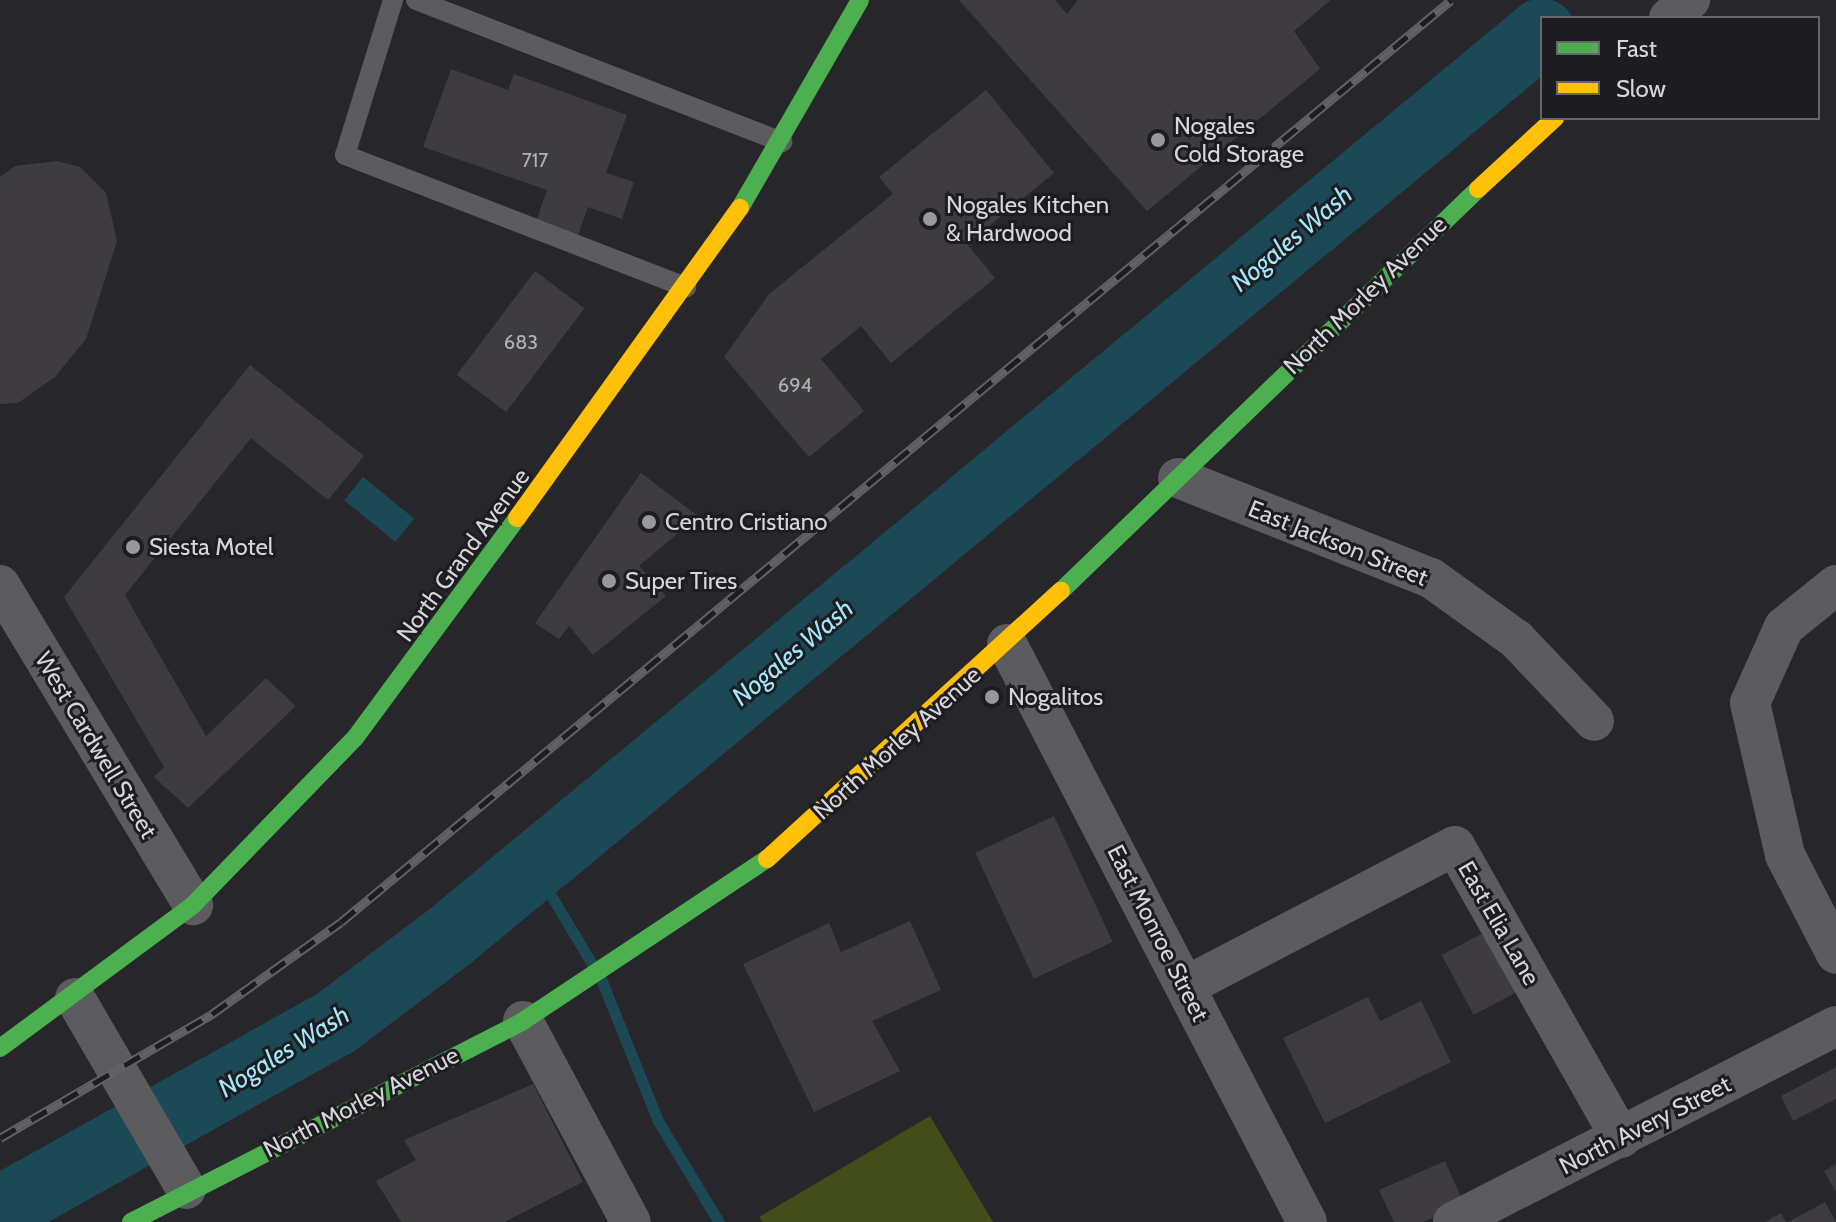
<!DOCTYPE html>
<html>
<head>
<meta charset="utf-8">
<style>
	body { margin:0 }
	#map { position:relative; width:1836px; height:1222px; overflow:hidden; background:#27262a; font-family:Cabin,sans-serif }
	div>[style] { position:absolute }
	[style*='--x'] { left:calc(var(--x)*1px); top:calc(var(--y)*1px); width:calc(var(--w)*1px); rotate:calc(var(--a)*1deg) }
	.green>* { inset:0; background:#424d1a }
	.water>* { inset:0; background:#1b4955; transform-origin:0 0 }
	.stream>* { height:11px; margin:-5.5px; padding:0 5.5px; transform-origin:5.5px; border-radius:5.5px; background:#1b4955 }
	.river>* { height:68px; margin:-34px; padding:0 34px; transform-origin:34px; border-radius:34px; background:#1b4955 }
	.building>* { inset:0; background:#3e3c3e; transform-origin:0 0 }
	.lane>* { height:20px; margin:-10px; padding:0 10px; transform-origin:10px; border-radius:10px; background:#5c5b5e }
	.street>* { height:40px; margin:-20px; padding:0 20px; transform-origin:20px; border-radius:20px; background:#5c5b5e }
	.fast>* { height:18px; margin:-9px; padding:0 9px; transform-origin:9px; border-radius:9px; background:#4caf50 }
	.slow>* { height:18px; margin:-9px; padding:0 9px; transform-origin:9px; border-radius:9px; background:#ffc107 }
	.rail>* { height:9px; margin-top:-4.5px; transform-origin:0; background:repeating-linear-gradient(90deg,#1d1c21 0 18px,#626266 0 36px); box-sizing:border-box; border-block:2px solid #626266 }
	.dots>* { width:22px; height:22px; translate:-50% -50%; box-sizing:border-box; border:4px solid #1d1c21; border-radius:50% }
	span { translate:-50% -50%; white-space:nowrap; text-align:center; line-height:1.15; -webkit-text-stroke:6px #1d1c21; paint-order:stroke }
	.number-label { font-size:20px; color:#b1b0b3 }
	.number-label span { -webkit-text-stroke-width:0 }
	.poi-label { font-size:24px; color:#d7d6da }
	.left { translate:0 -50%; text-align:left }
	.street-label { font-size:24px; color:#d7d6da }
	.water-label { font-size:26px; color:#a2e8fb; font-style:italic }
	.legend { position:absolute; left:1540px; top:16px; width:280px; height:104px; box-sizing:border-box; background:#1d1c21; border:2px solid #67666b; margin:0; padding:10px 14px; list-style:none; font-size:24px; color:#d7d6da }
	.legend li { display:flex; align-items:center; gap:16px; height:40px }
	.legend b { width:40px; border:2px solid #67666b }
</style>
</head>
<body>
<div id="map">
	<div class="green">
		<i style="clip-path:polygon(930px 1116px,993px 1222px,763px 1222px,759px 1217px)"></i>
	</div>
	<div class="water">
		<i style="left:363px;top:477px;width:66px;height:30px;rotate:39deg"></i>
	</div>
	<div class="stream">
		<i style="--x:534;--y:867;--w:113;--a:59.1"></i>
		<i style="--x:601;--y:979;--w:153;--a:68.1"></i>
		<i style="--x:658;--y:1121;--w:118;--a:58.9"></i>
	</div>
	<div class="river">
		<i style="--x:0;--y:1210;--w:384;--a:-29.2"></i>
		<i style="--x:335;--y:1023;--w:141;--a:-37"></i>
		<i style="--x:448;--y:938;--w:1420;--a:-39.63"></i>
	</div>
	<div class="building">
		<i style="clip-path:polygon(959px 0,1055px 0,1067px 14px,1078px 0,1331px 0,1294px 31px,1320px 69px,1147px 211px)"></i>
		<i style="clip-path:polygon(451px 69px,508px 90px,514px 74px,627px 115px,606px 173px,634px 182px,622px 219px,588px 207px,574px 247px,532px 233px,547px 190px,423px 147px)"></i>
		<i style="clip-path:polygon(986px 90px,1054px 173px,967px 244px,995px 278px,891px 363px,861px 326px,821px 359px,864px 411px,809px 457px,724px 357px,769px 294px,893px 194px,879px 177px)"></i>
		<i style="clip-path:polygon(57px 161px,80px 167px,106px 193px,117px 241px,86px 339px,55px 377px,18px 403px,0 404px,0 177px,15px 166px)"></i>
		<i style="left:535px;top:271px;width:62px;height:130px;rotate:37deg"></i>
		<i style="clip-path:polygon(250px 365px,364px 456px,328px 500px,251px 438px,125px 595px,206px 736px,266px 678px,296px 706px,188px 808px,154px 777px,164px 767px,64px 597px)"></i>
		<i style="clip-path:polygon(641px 473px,698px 516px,639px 566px,666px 596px,593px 655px,569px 626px,559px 639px,535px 623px)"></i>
		<i style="left:1054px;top:816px;width:139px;height:87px;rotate:65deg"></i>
		<i style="clip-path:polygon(910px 921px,941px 990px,872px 1021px,900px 1071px,814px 1112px,743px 964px,829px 923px,841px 952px)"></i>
		<i style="left:1485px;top:932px;width:68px;height:49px;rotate:62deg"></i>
		<i style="clip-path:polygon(1368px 997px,1380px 1021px,1421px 1001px,1451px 1062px,1325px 1123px,1283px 1038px)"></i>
		<i style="clip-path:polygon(1836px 1067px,1836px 1099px,1793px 1121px,1781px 1096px)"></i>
		<i style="clip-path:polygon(533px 1084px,583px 1182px,504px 1222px,401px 1222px,376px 1181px,416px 1160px,404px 1140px)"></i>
		<i style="clip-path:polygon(1445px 1161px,1464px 1204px,1423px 1222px,1394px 1222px,1379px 1190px)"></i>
		<i style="clip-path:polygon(1836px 1164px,1836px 1192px,1824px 1171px)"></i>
		<i style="clip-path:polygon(1825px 1202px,1836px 1222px,1788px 1222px)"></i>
		<i style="clip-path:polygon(1781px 1213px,1786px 1222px,1765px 1222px)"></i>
	</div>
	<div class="lane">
		<i style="--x:393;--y:0;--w:162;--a:107.2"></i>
		<i style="--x:345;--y:155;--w:366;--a:21.2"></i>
		<i style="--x:416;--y:0;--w:393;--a:21.2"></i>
	</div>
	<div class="street">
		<i style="--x:1669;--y:18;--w:28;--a:-41"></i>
		<i style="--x:1178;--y:478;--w:272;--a:21.6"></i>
		<i style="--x:1431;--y:578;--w:105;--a:35.7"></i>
		<i style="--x:1516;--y:639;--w:113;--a:46.4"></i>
		<i style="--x:0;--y:585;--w:374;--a:58.9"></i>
		<i style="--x:1836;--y:585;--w:67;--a:141.1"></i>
		<i style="--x:1784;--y:627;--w:83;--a:114.1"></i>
		<i style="--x:1750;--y:703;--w:156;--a:77"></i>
		<i style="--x:1785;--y:855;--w:111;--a:62.7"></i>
		<i style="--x:1007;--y:644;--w:651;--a:62.57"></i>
		<i style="--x:1186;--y:986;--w:303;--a:-27.5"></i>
		<i style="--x:1455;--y:846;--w:336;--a:60.4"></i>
		<i style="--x:75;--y:998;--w:221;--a:59.8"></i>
		<i style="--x:523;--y:1021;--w:228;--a:61.8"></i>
		<i style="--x:1453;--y:1222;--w:430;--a:-27.1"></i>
	</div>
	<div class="fast">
		<i style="--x:740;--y:208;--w:240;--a:-60"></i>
		<i style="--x:1061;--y:591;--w:579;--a:-43.95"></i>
		<i style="--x:0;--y:1048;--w:240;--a:-36.5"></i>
		<i style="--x:193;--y:905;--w:233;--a:-45.9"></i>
		<i style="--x:355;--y:738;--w:273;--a:-53.6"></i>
		<i style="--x:131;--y:1222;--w:441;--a:-27.1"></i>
		<i style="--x:523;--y:1021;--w:293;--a:-33.6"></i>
	</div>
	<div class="slow">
		<i style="--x:1478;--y:189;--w:105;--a:-42.7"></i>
		<i style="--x:517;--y:518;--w:382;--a:-54.3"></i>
		<i style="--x:767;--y:859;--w:398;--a:-42.4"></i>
	</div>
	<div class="rail">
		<i style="--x:0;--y:1138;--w:246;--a:-30.3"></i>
		<i style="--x:212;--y:1014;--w:158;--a:-35.5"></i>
		<i style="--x:341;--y:922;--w:1443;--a:-39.71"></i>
	</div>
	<div class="dots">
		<i style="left:1158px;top:140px;background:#99989c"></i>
		<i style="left:930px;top:219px;background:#99989c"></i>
		<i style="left:649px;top:522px;background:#99989c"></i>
		<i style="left:133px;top:547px;background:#99989c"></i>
		<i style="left:609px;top:581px;background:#99989c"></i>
		<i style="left:992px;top:697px;background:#99989c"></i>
	</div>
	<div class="number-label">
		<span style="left:535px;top:160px">717</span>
		<span style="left:521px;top:342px">683</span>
		<span style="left:795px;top:385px">694</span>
	</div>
	<div class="poi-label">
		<span class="left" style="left:1174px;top:140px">Nogales<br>Cold Storage</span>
		<span class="left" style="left:946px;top:219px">Nogales Kitchen<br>&amp; Hardwood</span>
		<span class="left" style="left:665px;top:522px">Centro Cristiano</span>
		<span class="left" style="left:149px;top:547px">Siesta Motel</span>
		<span class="left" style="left:625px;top:581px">Super Tires</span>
		<span class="left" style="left:1008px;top:697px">Nogalitos</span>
	</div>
	<div class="street-label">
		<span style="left:1365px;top:295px;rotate:-44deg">North Morley Avenue</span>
		<span style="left:1338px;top:543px;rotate:22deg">East Jackson Street</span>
		<span style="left:463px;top:555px;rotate:-54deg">North Grand Avenue</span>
		<span style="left:897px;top:743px;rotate:-42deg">North Morley Avenue</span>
		<span style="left:96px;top:745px;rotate:59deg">West Cardwell Street</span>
		<span style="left:1499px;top:923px;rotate:60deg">East Elia Lane</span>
		<span style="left:1158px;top:933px;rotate:63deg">East Monroe Street</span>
		<span style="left:361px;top:1102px;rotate:-27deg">North Morley Avenue</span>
		<span style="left:1645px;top:1125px;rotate:-27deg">North Avery Street</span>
	</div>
	<div class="water-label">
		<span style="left:1292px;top:239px;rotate:-40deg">Nogales Wash</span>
		<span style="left:793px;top:653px;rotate:-40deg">Nogales Wash</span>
		<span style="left:284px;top:1052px;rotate:-32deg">Nogales Wash</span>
	</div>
	<ul class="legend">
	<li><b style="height:10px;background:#4caf50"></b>Fast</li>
	<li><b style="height:10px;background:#ffc107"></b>Slow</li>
	</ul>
</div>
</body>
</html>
